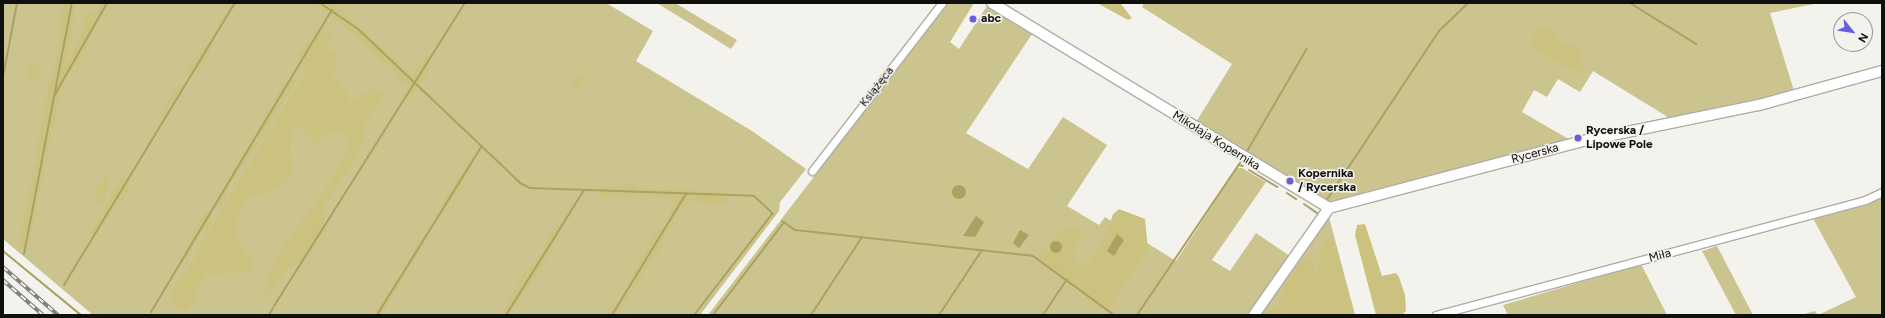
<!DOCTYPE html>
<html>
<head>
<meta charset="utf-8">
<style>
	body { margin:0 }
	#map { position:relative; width:1885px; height:318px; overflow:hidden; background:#f3f2ed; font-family:Figtree,sans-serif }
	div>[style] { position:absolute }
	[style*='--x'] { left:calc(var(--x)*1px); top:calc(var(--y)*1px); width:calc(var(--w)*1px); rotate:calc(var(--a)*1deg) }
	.green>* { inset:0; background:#cbc48f }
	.forest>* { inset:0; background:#ccc280 }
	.round { border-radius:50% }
	.water>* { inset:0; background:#aba261 }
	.stream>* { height:2px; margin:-1px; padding:0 1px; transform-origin:1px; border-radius:1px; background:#aba261 }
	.roads { filter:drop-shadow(1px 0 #aeada8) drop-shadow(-1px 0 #aeada8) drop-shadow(0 1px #aeada8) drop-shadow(0 -1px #aeada8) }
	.street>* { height:7px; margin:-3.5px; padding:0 3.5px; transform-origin:3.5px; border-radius:3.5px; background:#fff }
	.secondary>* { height:10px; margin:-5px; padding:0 5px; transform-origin:5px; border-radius:5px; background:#fff }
	.rail>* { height:3.5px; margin-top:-1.75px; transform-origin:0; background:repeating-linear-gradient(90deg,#f3f2ed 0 6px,#777773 0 12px); box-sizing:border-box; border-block:1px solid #777773 }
	.dots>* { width:11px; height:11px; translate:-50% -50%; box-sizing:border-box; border:2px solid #f3f2ed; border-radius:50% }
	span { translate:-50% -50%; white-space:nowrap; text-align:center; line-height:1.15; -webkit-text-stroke:3px #f3f2ed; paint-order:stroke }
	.poi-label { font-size:12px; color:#0f0f0d; font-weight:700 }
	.left { translate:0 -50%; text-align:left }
	.street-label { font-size:12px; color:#0f0f0d }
	.frame { position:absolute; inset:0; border:4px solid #0f0f0d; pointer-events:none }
	.north { position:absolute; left:1833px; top:12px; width:40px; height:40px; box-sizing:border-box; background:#f3f2ed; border:1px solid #989793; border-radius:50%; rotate:120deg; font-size:11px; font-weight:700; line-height:16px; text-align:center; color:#0f0f0d }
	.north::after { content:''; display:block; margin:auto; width:14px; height:18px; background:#665fd9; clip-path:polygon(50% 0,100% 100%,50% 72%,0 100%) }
</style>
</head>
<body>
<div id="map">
	<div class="green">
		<i style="clip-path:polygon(3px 3px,606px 3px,653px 31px,636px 61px,752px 131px,806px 169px,780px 202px,779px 211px,700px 315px,93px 315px,3px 239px)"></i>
		<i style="clip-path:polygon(657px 3px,675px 3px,737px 40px,731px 49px)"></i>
		<i style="clip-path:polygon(947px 3px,974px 3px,950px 42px,959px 49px,987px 6px,1032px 34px,966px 133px,1028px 169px,1063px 117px,1107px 145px,1067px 206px,1099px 225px,1105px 217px,1176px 261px,1237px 168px,1242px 168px,1266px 182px,1212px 260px,1230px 271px,1256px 233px,1297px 261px,1329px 217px,1355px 315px,708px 315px)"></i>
		<i style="clip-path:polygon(1144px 3px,1819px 3px,1770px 13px,1794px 91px,1671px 119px,1593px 71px,1580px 92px,1558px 79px,1547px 97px,1534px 90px,1522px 112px,1572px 141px,1345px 202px,1321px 199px,1196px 122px,1232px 64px,1142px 7px)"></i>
		<i style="clip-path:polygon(1882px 188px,1882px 315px,1801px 315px,1815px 311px,1818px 315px,1856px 297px,1810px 213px,1850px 203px)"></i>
		<i style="clip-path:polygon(1717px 246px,1753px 315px,1736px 315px,1702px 251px)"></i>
		<i style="clip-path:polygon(1641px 264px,1667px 315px,1508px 315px,1503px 305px)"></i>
	</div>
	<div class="forest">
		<i style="clip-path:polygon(63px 3px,75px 3px,72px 40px,65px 64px,76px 47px,87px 10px,96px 12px,101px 3px,110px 3px,90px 35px,88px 46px,62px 85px,27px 249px,19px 245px,48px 87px,61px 42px,57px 29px)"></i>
		<i style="clip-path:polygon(232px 3px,238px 3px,216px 31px,217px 26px)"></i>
		<i style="clip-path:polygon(309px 3px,323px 3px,343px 12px,411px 74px,427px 56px,432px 55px,427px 75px,408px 101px,402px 97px,408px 87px,398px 80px,394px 71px,328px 13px)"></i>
		<i style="clip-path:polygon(1097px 3px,1120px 3px,1132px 18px,1128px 20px)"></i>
		<i style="clip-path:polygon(318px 28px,333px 33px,324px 56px,335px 47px,338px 57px,333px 75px,347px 91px,348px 103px,374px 88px,385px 96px,364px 125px,363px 144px,352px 165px,324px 206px,324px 231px,305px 262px,290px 267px,264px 298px,268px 278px,288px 238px,320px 197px,349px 148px,346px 134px,332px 131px,321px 138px,316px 147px,301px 127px,293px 133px,290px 148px,292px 177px,269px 193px,247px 196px,238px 216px,236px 235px,253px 263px,251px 269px,248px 272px,206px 275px,198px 286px,197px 299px,187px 309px,178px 311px,168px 294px,198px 255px,199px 247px,307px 70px,298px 61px,298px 53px)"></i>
		<i style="clip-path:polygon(1551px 28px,1556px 34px,1556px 42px,1578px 46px,1585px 71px,1570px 70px,1539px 52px,1529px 43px,1538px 29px)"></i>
		<i style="clip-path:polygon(210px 39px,215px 39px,207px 58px,188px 78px,186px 72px)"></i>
		<i class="round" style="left:26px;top:64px;width:16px;height:16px"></i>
		<i style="clip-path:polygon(583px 74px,584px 80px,579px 89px,572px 90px,574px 80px)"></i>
		<i style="clip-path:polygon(286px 80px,297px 80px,225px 194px,227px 197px,213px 211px,210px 225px,197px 235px,188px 261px,177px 267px,201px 218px,213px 207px)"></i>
		<i style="clip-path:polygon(184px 85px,180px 97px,170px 105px,165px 118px,161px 117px,175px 87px)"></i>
		<i style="clip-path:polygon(478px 152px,470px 172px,439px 220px,435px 217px,439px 210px,473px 153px)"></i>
		<i style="clip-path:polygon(109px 174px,105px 200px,103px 206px,98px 206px,95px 188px)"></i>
		<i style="clip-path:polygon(121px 179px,129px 181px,129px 189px,96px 234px,91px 233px)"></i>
		<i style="clip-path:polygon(628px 183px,641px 189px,723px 191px,730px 202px,713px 205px,686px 200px,663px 239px,662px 246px,630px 295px,616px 315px,607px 315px,620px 299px,652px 236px,667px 222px,674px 204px,670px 198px,612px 196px,605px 199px,597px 196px,608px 186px,623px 188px)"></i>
		<i style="clip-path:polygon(573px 201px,576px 205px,562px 225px,545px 263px,509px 315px,501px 315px,524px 273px,544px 250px,548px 234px,561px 223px)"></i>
		<i style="clip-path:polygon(1119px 209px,1145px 219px,1148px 249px,1107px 311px,1068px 281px,1045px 268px,1039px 262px,1039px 252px,1058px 233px,1076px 225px,1082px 237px,1074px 248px,1073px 258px,1080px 266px,1088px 263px,1109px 227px,1113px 214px)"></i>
		<i style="clip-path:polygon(1365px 224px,1382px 276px,1396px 273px,1399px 277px,1405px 295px,1406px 311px,1402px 315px,1376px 315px,1355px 235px,1357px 225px)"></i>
		<i style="clip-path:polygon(424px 237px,427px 239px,381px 315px,373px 315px,412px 256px,417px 240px)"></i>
		<i style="clip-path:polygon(1324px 238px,1332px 241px,1337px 250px,1355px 315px,1265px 315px,1268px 309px,1277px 310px,1283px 289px,1299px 264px,1308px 259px,1317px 272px)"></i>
	</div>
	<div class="water">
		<i class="round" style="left:952px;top:185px;width:14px;height:14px"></i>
		<i style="clip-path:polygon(976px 216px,984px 222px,975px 237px,963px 236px)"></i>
		<i style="clip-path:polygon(1020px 230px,1029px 235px,1019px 248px,1013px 243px)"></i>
		<i style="clip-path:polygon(1117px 234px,1124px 240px,1114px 256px,1107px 251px)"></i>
		<i class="round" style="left:1050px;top:241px;width:12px;height:12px"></i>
	</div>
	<div class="stream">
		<i style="--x:320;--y:3;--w:46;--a:34.4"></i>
		<i style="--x:358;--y:29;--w:224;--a:43.5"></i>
		<i style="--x:520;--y:183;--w:11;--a:27"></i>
		<i style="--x:530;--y:188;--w:224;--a:2"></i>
		<i style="--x:754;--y:196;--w:26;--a:43"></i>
		<i style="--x:1630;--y:3;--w:78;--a:31.8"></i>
		<i style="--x:3;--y:77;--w:75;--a:-79.3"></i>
		<i style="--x:1807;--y:87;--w:54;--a:-16.1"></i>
		<i style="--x:54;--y:96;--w:107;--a:-60.3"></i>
		<i style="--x:1755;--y:101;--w:9;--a:-18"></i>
		<i style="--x:1650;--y:122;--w:51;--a:-11.3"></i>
		<i style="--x:1625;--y:127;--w:12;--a:-9"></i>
		<i style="--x:1246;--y:153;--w:121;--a:-59.8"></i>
		<i style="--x:1239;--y:165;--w:4;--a:14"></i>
		<i style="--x:1249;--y:170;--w:33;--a:31"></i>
		<i style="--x:1287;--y:193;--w:11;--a:34"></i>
		<i style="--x:1325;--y:201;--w:10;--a:6"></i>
		<i style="--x:1326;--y:201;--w:204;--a:-56.4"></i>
		<i style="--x:1439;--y:31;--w:40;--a:-44"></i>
		<i style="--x:1304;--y:204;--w:16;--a:35"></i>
		<i style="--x:782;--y:221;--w:16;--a:35"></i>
		<i style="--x:795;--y:230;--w:239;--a:6.2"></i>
		<i style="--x:1033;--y:256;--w:100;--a:36.1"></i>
		<i style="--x:3;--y:251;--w:101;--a:39.4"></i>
		<i style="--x:24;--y:254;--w:256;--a:-79.2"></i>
		<i style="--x:64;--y:285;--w:330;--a:-58.8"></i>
		<i style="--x:274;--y:306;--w:358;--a:-57.8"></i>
		<i style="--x:151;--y:312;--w:352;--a:-59.1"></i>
		<i style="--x:269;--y:315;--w:8;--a:-60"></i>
		<i style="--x:281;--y:315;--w:4;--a:0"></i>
		<i style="--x:377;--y:315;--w:198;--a:-58.2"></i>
		<i style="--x:506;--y:315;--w:147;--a:-58"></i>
		<i style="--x:612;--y:315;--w:142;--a:-58.6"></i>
		<i style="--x:694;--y:315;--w:128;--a:-52.3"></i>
		<i style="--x:713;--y:315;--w:117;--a:-52.6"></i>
		<i style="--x:811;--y:315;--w:93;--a:-56.8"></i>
		<i style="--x:939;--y:315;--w:78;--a:-56.5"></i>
		<i style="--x:1043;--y:315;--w:43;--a:-56.3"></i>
		<i style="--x:1137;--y:315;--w:184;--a:-55.9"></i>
	</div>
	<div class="roads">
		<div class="street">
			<i style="--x:812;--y:171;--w:212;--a:-52.3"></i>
			<i style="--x:1436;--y:315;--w:444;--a:-15"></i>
			<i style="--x:1865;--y:200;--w:19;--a:-25"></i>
		</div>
		<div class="secondary">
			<i style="--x:992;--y:3;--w:394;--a:31.3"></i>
			<i style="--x:1329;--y:208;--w:258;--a:-14.8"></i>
			<i style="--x:1578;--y:142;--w:185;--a:-11.6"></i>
			<i style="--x:1759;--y:105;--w:128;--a:-15.5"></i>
			<i style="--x:1254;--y:315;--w:131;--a:-55"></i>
		</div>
	</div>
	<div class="rail">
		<i style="--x:3;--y:267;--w:73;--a:41.1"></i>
		<i style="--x:3;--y:280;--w:53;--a:41.2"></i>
	</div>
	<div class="dots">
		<i style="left:973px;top:19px;background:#665fd9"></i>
		<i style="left:1578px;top:138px;background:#665fd9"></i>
		<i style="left:1290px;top:181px;background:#665fd9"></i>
	</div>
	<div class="poi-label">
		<span class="left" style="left:981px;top:19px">abc</span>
		<span class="left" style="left:1586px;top:138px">Rycerska /<br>Lipowe Pole</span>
		<span class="left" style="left:1298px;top:181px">Kopernika<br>/ Rycerska</span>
	</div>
	<div class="street-label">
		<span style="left:877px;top:87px;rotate:-52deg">Książęca</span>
		<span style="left:1216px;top:141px;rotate:32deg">Mikołaja Kopernika</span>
		<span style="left:1535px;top:154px;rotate:-15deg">Rycerska</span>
		<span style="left:1660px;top:256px;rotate:-15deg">Miła</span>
	</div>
	<div class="frame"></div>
	<div class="north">N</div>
</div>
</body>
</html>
